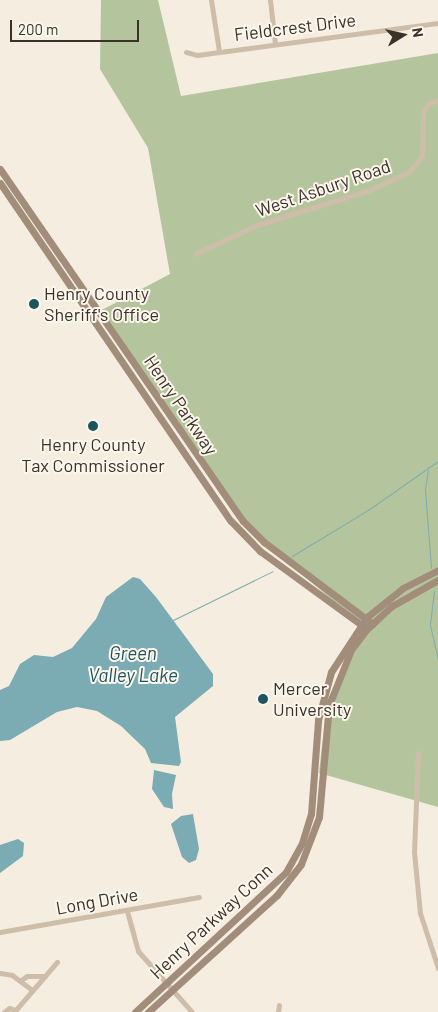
<!DOCTYPE html>
<html>
<head>
<meta charset="utf-8">
<style>
	body { margin:0 }
	#map { position:relative; width:438px; height:1012px; overflow:hidden; background:#f5eddf; font-family:Barlow,sans-serif }
	div>[style] { position:absolute }
	[style*='--x'] { left:calc(var(--x)*1px); top:calc(var(--y)*1px); width:calc(var(--w)*1px); rotate:calc(var(--a)*1deg) }
	.green>* { inset:0; background:#b4c59d }
	.water>* { inset:0; background:#7bacb4 }
	.stream>* { height:1px; margin:-0.5px; padding:0 0.5px; transform-origin:0.5px; border-radius:0.5px; background:#7bacb4 }
	.street>* { height:5px; margin:-2.5px; padding:0 2.5px; transform-origin:2.5px; border-radius:2.5px; background:#cebea9 }
	.secondary>* { height:7px; margin:-3.5px; padding:0 3.5px; transform-origin:3.5px; border-radius:3.5px; background:#a28d7a }
	.dots>* { width:14px; height:14px; translate:-50% -50%; box-sizing:border-box; border:2px solid #fcf6ec; border-radius:50% }
	span { translate:-50% -50%; white-space:nowrap; text-align:center; line-height:1.15; -webkit-text-stroke:4px #fcf6ec; paint-order:stroke }
	.street-label { font-size:18px; color:#3b312a }
	.poi-label { font-size:18px; color:#3b312a }
	.left { translate:0 -50%; text-align:left }
	.water-label { font-size:19px; color:#1b5560; font-style:italic }
	.north { position:absolute; left:378px; top:10px; width:50px; height:50px; -webkit-text-stroke:4px #fcf6ec; paint-order:stroke; rotate:80deg; font-size:14px; font-weight:700; line-height:20px; text-align:center; color:#3b312a }
	.north::after { content:''; display:block; margin:auto; width:18px; height:22px; background:#3b312a; clip-path:polygon(50% 0,100% 100%,50% 72%,0 100%) }
	.scale { position:absolute; left:10px; top:20px; width:129px; height:22px; box-sizing:border-box; border:2px solid #3b312a; border-top:0; padding-left:6px; font-size:15px; line-height:18px; white-space:nowrap; color:#3b312a; -webkit-text-stroke:4px #fcf6ec; paint-order:stroke }
</style>
</head>
<body>
<div id="map">
	<div class="green">
		<i style="clip-path:polygon(101px 0,158px 0,181px 96px,438px 53px,438px 807px,319px 773px,327px 700px,367px 631px,234px 514px,98px 312px,170px 274px,148px 148px,100px 69px)"></i>
	</div>
	<div class="water">
		<i style="clip-path:polygon(133px 577px,140px 579px,156px 597px,213px 674px,213px 686px,175px 717px,181px 762px,179px 766px,151px 763px,145px 749px,121px 726px,97px 711px,77px 707px,57px 712px,10px 740px,0 741px,0 690px,9px 686px,20px 664px,34px 655px,53px 657px,72px 648px,96px 619px,106px 597px)"></i>
		<i style="clip-path:polygon(154px 770px,176px 775px,172px 794px,173px 809px,164px 807px,152px 789px)"></i>
		<i style="clip-path:polygon(193px 814px,199px 849px,196px 860px,189px 863px,182px 857px,171px 824px,181px 816px)"></i>
		<i style="clip-path:polygon(18px 839px,24px 843px,23px 856px,0 873px,0 845px)"></i>
	</div>
	<div class="stream">
		<i style="--x:428;--y:470;--w:20;--a:99"></i>
		<i style="--x:425;--y:490;--w:78;--a:85.6"></i>
		<i style="--x:292;--y:556;--w:89;--a:-31.2"></i>
		<i style="--x:368;--y:510;--w:85;--a:-35"></i>
		<i style="--x:434;--y:591;--w:34;--a:97"></i>
		<i style="--x:430;--y:625;--w:36;--a:77"></i>
		<i style="--x:173;--y:620;--w:111;--a:-26.1"></i>
	</div>
	<div class="street">
		<i style="--x:211;--y:0;--w:52;--a:81.1"></i>
		<i style="--x:270;--y:0;--w:44;--a:83.5"></i>
		<i style="--x:186;--y:52;--w:11;--a:15"></i>
		<i style="--x:197;--y:55;--w:243;--a:-7.6"></i>
		<i style="--x:195;--y:254;--w:68;--a:-25.1"></i>
		<i style="--x:257;--y:225;--w:115;--a:-17.2"></i>
		<i style="--x:367;--y:191;--w:46;--a:-24.3"></i>
		<i style="--x:409;--y:172;--w:21;--a:-51"></i>
		<i style="--x:422;--y:156;--w:44;--a:-88.7"></i>
		<i style="--x:423;--y:112;--w:11;--a:-56"></i>
		<i style="--x:429;--y:103;--w:9;--a:-18"></i>
		<i style="--x:418;--y:753;--w:99;--a:92.3"></i>
		<i style="--x:414;--y:852;--w:61;--a:84.4"></i>
		<i style="--x:420;--y:913;--w:58;--a:71.9"></i>
		<i style="--x:127;--y:911;--w:41;--a:74.6"></i>
		<i style="--x:138;--y:951;--w:81;--a:48.5"></i>
		<i style="--x:0;--y:932;--w:202;--a:-10"></i>
		<i style="--x:0;--y:973;--w:12;--a:9"></i>
		<i style="--x:12;--y:975;--w:25;--a:37"></i>
		<i style="--x:21;--y:980;--w:7;--a:-34"></i>
		<i style="--x:27;--y:976;--w:18;--a:0"></i>
		<i style="--x:4;--y:1012;--w:6;--a:-39"></i>
		<i style="--x:9;--y:1008;--w:6;--a:18"></i>
		<i style="--x:14;--y:1012;--w:66;--a:-49.3"></i>
		<i style="--x:278;--y:1012;--w:7;--a:-82"></i>
	</div>
	<div class="secondary">
		<i style="--x:0;--y:169;--w:428;--a:55.4"></i>
		<i style="--x:243;--y:521;--w:30;--a:45"></i>
		<i style="--x:264;--y:542;--w:136;--a:37"></i>
		<i style="--x:0;--y:183;--w:409;--a:55.7"></i>
		<i style="--x:231;--y:521;--w:42;--a:46"></i>
		<i style="--x:260;--y:551;--w:132;--a:36.1"></i>
		<i style="--x:135;--y:1012;--w:206;--a:-42.8"></i>
		<i style="--x:286;--y:872;--w:33;--a:-61"></i>
		<i style="--x:302;--y:843;--w:30;--a:-73"></i>
		<i style="--x:311;--y:814;--w:94;--a:-85.7"></i>
		<i style="--x:318;--y:720;--w:50;--a:-74.8"></i>
		<i style="--x:331;--y:672;--w:66;--a:-56.8"></i>
		<i style="--x:367;--y:617;--w:46;--a:-38.9"></i>
		<i style="--x:403;--y:588;--w:39;--a:-27"></i>
		<i style="--x:148;--y:1012;--w:174;--a:-42.2"></i>
		<i style="--x:277;--y:895;--w:39;--a:-52"></i>
		<i style="--x:301;--y:864;--w:50;--a:-69"></i>
		<i style="--x:319;--y:817;--w:112;--a:-84.9"></i>
		<i style="--x:329;--y:705;--w:59;--a:-68.2"></i>
		<i style="--x:351;--y:650;--w:26;--a:-53"></i>
		<i style="--x:367;--y:629;--w:34;--a:-43"></i>
		<i style="--x:392;--y:606;--w:53;--a:-29.5"></i>
	</div>
	<div class="dots">
		<i style="left:34px;top:304px;background:#1b5560"></i>
		<i style="left:93px;top:426px;background:#1b5560"></i>
		<i style="left:263px;top:699px;background:#1b5560"></i>
	</div>
	<div class="street-label">
		<span style="left:295px;top:27px;rotate:-7deg">Fieldcrest Drive</span>
		<span style="left:323px;top:188px;rotate:-19deg">West Asbury Road</span>
		<span style="left:181px;top:405px;rotate:56deg">Henry Parkway</span>
		<span style="left:97px;top:901px;rotate:-10deg">Long Drive</span>
		<span style="left:211px;top:921px;rotate:-43deg">Henry Parkway Conn</span>
	</div>
	<div class="poi-label">
		<span class="left" style="left:44px;top:304px">Henry County<br>Sheriff's Office</span>
		<span style="left:93px;top:455px">Henry County<br>Tax Commissioner</span>
		<span class="left" style="left:273px;top:699px">Mercer<br>University</span>
	</div>
	<div class="water-label">
		<span style="left:133px;top:664px">Green<br>Valley Lake</span>
	</div>
	<div class="north">N</div>
	<div class="scale">200 m</div>
</div>
</body>
</html>
